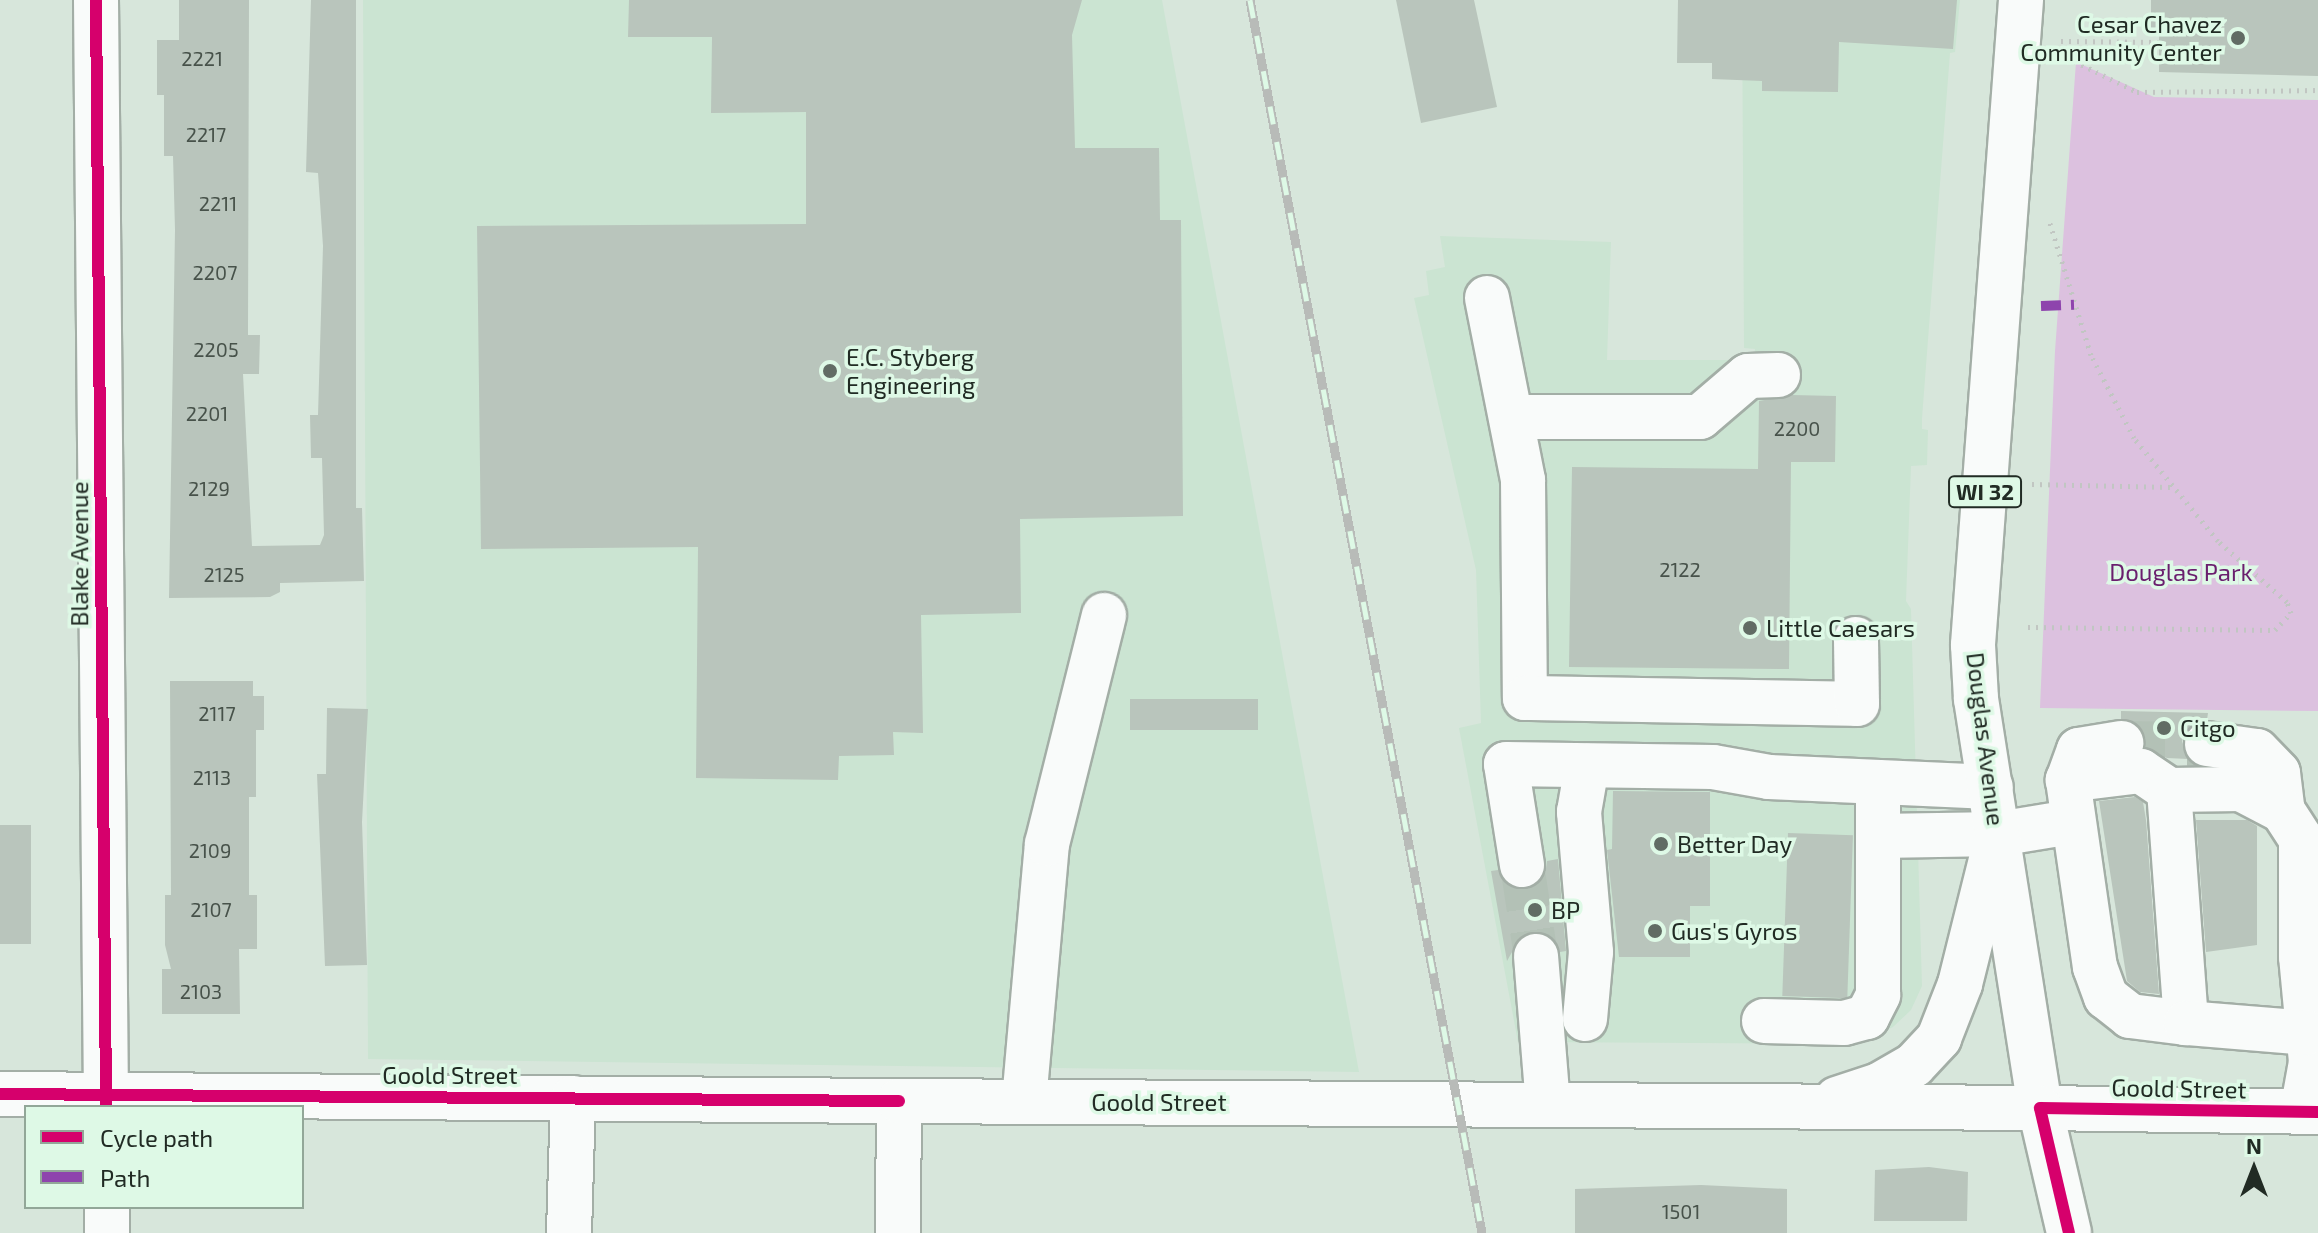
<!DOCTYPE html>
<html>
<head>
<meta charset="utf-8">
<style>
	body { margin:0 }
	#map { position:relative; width:2318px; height:1233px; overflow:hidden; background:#d7e6db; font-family:"Exo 2",sans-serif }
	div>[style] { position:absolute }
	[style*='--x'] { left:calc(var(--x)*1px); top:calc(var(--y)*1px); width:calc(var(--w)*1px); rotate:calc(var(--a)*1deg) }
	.built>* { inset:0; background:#cbe4d2 }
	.green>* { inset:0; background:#dcc1df }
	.building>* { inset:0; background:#b9c5bc; transform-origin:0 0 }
	.minor-tunnel>* { height:44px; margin-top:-22px; transform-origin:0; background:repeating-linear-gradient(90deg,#b3c1b6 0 44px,transparent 0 66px) }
	.path>* { height:5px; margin-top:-2.5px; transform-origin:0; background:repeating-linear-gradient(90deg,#c1c6c2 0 2px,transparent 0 8px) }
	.roads { filter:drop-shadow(2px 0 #a3aea6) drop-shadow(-2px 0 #a3aea6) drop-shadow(0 2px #a3aea6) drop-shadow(0 -2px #a3aea6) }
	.minor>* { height:44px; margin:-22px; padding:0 22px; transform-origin:22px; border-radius:22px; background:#f9fbfa }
	.major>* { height:44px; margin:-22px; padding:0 22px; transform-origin:22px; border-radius:22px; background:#f9fbfa }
	.rail>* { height:9px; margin-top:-4.5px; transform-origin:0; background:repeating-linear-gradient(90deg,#def9e6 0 18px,#b8bbb8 0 36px); box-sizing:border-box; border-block:2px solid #b8bbb8 }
	.quiet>* { height:10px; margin-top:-5px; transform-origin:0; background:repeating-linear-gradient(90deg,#8e44ad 0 20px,transparent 0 30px) }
	.cycleway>* { height:12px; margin:-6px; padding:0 6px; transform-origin:6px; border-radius:6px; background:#d6006c }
	.dots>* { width:22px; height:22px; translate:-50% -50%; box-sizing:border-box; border:4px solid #def9e6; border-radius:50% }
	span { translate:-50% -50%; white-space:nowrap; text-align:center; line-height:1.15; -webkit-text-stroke:7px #def9e6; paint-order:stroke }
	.number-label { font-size:20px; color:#47524a }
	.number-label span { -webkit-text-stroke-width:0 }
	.shield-label span { padding:2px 6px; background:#def9e6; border:2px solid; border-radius:6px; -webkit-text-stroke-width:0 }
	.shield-label { font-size:22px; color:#212b24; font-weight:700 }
	.poi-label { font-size:24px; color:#212b24 }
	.right { translate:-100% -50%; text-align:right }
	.left { translate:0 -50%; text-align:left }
	.street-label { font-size:24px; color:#212b24 }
	.park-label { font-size:24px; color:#6a1f6e }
	.legend { position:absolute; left:24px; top:1105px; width:280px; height:104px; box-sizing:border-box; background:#def9e6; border:2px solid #92a798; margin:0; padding:10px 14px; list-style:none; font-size:24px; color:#212b24 }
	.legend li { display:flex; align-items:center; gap:16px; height:40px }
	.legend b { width:40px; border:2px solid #92a798 }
	.north { position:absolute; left:2214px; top:1129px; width:80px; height:80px; -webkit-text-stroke:6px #def9e6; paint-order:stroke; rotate:0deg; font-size:22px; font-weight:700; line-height:32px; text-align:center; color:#212b24 }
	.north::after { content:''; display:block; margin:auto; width:28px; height:36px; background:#212b24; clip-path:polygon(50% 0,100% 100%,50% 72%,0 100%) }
</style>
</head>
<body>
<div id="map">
	<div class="built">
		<i style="clip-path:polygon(363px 0,1162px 0,1359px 1072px,368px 1059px)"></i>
		<i style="clip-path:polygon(1742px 0,1960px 0,1955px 52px,1950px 53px,1922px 418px,1922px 429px,1928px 430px,1927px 465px,1911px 466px,1906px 601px,1911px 609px,1922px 986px,1911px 1010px,1893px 1027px,1859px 1044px,1518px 1042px,1459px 728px,1481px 723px,1476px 570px,1414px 298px,1429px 295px,1426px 271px,1445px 267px,1440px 236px,1611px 242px,1607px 360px,1754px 360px,1755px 349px,1744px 348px)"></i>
	</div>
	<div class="green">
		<i style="clip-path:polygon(2076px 62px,2154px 97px,2318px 100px,2318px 711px,2040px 708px,2055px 351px)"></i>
	</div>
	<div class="building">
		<i style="clip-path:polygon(179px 0,249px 0,248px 335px,260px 335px,259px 374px,243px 374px,252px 546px,320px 545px,324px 535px,322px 458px,311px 458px,310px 415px,318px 415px,323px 246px,318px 173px,306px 172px,311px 0,356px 0,356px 508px,362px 508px,364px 581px,280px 583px,280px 592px,270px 597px,169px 598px,175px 230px,173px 156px,164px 156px,164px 95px,157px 95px,157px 40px,179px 40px)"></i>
		<i style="clip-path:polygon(629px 0,1082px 0,1072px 35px,1075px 148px,1159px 148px,1160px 220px,1181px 220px,1183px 516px,1020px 519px,1021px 613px,921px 615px,923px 733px,893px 732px,894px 755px,839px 756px,838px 780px,696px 778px,698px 547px,481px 549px,477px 226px,806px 224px,806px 112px,711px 113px,712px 37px,628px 37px)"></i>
		<i style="clip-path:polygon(1396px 0,1474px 0,1497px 107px,1421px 123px)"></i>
		<i style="clip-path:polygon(1678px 0,1957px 0,1953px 49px,1839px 42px,1838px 92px,1762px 91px,1762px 81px,1712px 79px,1712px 63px,1677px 63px)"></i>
		<i style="clip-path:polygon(2151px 0,2318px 0,2318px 76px,2159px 72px,2159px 35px,2151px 35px)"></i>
		<i style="clip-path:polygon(1792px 395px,1836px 396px,1835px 462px,1791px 462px,1789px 669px,1569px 667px,1572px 467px,1758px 469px,1759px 401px)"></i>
		<i style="clip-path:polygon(170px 681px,253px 681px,253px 696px,264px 696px,264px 730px,256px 730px,256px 797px,249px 797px,249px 895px,257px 895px,257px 949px,239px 949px,240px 1014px,162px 1014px,162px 969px,171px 969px,165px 945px,165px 895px,171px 895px)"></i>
		<i style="left:1258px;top:699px;width:31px;height:128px;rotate:90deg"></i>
		<i style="clip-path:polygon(327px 708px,368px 709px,362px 822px,367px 965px,325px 966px,317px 774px,326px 774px)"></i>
		<i style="clip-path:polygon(2121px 711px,2208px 713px,2207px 720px,2187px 729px,2182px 741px,2188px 759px,2167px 758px,2145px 748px,2141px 728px,2121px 719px)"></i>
		<i style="clip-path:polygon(1613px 791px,1710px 792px,1710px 906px,1690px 906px,1690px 957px,1619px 957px,1607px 850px,1612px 849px)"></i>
		<i style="clip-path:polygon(2135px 797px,2143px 802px,2146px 820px,2159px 994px,2140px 992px,2127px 981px,2099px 801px)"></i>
		<i style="clip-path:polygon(2196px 820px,2247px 820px,2257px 826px,2257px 945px,2206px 952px)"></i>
		<i style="left:0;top:825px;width:31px;height:119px"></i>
		<i style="left:1788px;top:833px;width:65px;height:163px;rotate:2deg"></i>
		<i style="clip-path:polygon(1558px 859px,1566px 951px,1560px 952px,1547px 934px,1533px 931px,1521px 936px,1507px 961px,1491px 871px,1498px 870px,1512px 888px,1527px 889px,1545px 875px,1547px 861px)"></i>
		<i style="clip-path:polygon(1929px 1167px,1968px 1172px,1967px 1221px,1874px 1221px,1875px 1170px)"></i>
		<i style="clip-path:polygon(1701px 1185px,1787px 1189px,1787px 1233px,1575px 1233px,1575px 1189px)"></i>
	</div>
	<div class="minor-tunnel">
		<i style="--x:2121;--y:743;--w:86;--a:0.7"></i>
		<i style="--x:1522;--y:865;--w:92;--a:81.3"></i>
	</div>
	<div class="path">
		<i style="--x:2061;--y:41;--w:98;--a:0.6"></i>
		<i style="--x:2060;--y:54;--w:86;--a:26.3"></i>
		<i style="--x:2137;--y:92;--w:181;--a:-0.6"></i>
		<i style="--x:2032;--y:484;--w:138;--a:1.2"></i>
		<i style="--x:2028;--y:627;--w:247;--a:0.7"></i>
		<i style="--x:2275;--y:630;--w:23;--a:-47"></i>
		<i style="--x:2291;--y:613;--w:12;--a:-110"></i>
		<i style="--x:2287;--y:602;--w:92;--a:-138.5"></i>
		<i style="--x:2218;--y:541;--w:133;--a:-129.2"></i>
		<i style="--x:2134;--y:438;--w:93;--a:-117.4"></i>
		<i style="--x:2091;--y:355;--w:141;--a:-107.3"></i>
	</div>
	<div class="roads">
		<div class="minor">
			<i style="--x:96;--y:0;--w:1107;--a:89.48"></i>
			<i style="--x:1487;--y:298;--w:186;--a:78.8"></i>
			<i style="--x:1523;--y:480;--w:218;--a:89.5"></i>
			<i style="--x:1525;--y:698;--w:332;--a:1"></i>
			<i style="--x:1857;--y:704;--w:65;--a:-90.9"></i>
			<i style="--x:1511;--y:417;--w:189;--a:0"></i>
			<i style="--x:1700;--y:417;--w:63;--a:-40.5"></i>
			<i style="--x:1748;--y:376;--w:30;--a:-2"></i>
			<i style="--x:2207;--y:744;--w:50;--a:8"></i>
			<i style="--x:2257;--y:751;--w:30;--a:46"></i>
			<i style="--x:2278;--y:773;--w:38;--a:83"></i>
			<i style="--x:2068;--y:780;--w:32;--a:-70"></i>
			<i style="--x:2079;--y:750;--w:43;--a:-9.5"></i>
			<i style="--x:2169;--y:790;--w:34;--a:-146"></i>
			<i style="--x:2141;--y:771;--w:74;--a:173"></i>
			<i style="--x:2068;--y:780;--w:189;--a:81.8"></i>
			<i style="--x:2095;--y:967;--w:32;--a:70"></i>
			<i style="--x:2106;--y:997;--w:31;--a:38"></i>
			<i style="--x:2130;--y:1016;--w:56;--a:7.1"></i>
			<i style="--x:1879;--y:836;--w:119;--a:-1"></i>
			<i style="--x:1998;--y:834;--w:74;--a:-9.3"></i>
			<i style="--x:1522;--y:865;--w:102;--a:-99"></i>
			<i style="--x:1506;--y:764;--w:207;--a:0.8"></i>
			<i style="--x:1713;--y:767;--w:57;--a:10.1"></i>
			<i style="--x:1769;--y:777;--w:222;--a:2.6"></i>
			<i style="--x:1536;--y:956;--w:148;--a:85.4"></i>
			<i style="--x:1585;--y:1019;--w:67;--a:-84.9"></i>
			<i style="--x:1591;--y:952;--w:141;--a:-94.9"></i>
			<i style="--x:1579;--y:812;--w:47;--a:-80.1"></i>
			<i style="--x:1764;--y:1021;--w:80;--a:1.4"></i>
			<i style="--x:1844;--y:1023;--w:24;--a:-15"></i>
			<i style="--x:1867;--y:1017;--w:25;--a:-63"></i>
			<i style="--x:1878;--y:995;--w:213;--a:-90"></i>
			<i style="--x:0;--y:1094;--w:899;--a:0.45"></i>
			<i style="--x:1024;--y:1101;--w:258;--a:-84.9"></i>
			<i style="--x:1047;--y:844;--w:236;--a:-76"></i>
			<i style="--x:2040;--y:1108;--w:278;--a:0.8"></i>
			<i style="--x:2302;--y:1112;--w:51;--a:-79.8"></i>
			<i style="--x:2311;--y:1062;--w:105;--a:-95.4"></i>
			<i style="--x:2301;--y:957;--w:118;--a:-90"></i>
			<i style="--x:2301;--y:839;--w:33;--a:-123"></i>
			<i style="--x:2283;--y:811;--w:47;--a:-152.4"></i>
			<i style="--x:2241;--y:789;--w:72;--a:179.2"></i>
			<i style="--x:2169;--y:790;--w:234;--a:85.8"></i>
			<i style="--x:2186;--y:1023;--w:122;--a:4.7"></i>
			<i style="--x:107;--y:1207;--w:26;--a:90"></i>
			<i style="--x:569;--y:1233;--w:135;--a:-88.3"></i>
		</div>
		<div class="major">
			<i style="--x:2021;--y:0;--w:647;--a:94.26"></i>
			<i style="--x:1973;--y:645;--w:54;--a:86.8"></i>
			<i style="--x:1976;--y:699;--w:414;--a:81.1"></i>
			<i style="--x:2040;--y:1108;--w:128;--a:76.9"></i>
			<i style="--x:1837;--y:1099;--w:44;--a:-18.4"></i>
			<i style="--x:1879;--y:1085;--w:40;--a:-29.7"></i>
			<i style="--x:1914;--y:1065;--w:37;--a:-47"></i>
			<i style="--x:1939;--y:1038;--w:58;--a:-68.7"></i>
			<i style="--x:1960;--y:984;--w:136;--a:-76"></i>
			<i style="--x:898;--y:1233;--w:132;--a:-89.6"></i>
			<i style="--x:899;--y:1101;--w:1141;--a:0.35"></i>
		</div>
	</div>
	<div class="rail">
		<i style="--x:1250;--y:0;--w:1255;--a:79.34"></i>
	</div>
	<div class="quiet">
		<i style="--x:2041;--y:306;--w:33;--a:-2"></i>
	</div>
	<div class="cycleway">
		<i style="--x:96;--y:0;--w:1107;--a:89.48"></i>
		<i style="--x:0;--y:1094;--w:899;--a:0.45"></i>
		<i style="--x:2069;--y:1233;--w:128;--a:-103.1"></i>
		<i style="--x:2040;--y:1108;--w:278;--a:0.8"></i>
	</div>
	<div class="dots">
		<i style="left:2238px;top:38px;background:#616c64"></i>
		<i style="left:830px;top:371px;background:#616c64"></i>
		<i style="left:1750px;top:628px;background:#616c64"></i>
		<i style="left:2164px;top:728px;background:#616c64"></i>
		<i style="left:1661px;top:844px;background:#616c64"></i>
		<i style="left:1535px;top:910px;background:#616c64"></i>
		<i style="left:1655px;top:931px;background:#616c64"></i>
	</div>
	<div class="number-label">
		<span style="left:202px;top:58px">2221</span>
		<span style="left:206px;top:134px">2217</span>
		<span style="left:218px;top:203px">2211</span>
		<span style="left:215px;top:272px">2207</span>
		<span style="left:216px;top:349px">2205</span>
		<span style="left:207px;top:413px">2201</span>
		<span style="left:1797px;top:428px">2200</span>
		<span style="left:209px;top:488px">2129</span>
		<span style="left:1680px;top:569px">2122</span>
		<span style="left:224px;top:574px">2125</span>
		<span style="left:217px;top:713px">2117</span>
		<span style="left:212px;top:777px">2113</span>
		<span style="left:210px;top:850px">2109</span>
		<span style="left:211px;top:909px">2107</span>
		<span style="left:201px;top:991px">2103</span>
		<span style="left:1681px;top:1211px">1501</span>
	</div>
	<div class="shield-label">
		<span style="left:1985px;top:492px">WI 32</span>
	</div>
	<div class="poi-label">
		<span class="right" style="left:2222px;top:38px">Cesar Chavez<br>Community Center</span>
		<span class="left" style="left:846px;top:371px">E.C. Styberg<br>Engineering</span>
		<span class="left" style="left:1766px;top:628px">Little Caesars</span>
		<span class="left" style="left:2180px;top:728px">Citgo</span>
		<span class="left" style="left:1677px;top:844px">Better Day</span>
		<span class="left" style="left:1551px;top:910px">BP</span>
		<span class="left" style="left:1671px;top:931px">Gus's Gyros</span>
	</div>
	<div class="street-label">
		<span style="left:79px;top:554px;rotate:-90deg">Blake Avenue</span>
		<span style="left:1986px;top:739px;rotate:83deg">Douglas Avenue</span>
		<span style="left:450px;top:1075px">Goold Street</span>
		<span style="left:2179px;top:1088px;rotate:1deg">Goold Street</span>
		<span style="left:1159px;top:1102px">Goold Street</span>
	</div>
	<div class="park-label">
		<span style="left:2181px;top:572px">Douglas Park</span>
	</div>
	<ul class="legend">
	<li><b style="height:10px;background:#d6006c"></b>Cycle path</li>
	<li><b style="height:10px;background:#8e44ad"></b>Path</li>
	</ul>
	<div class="north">N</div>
</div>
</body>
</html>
